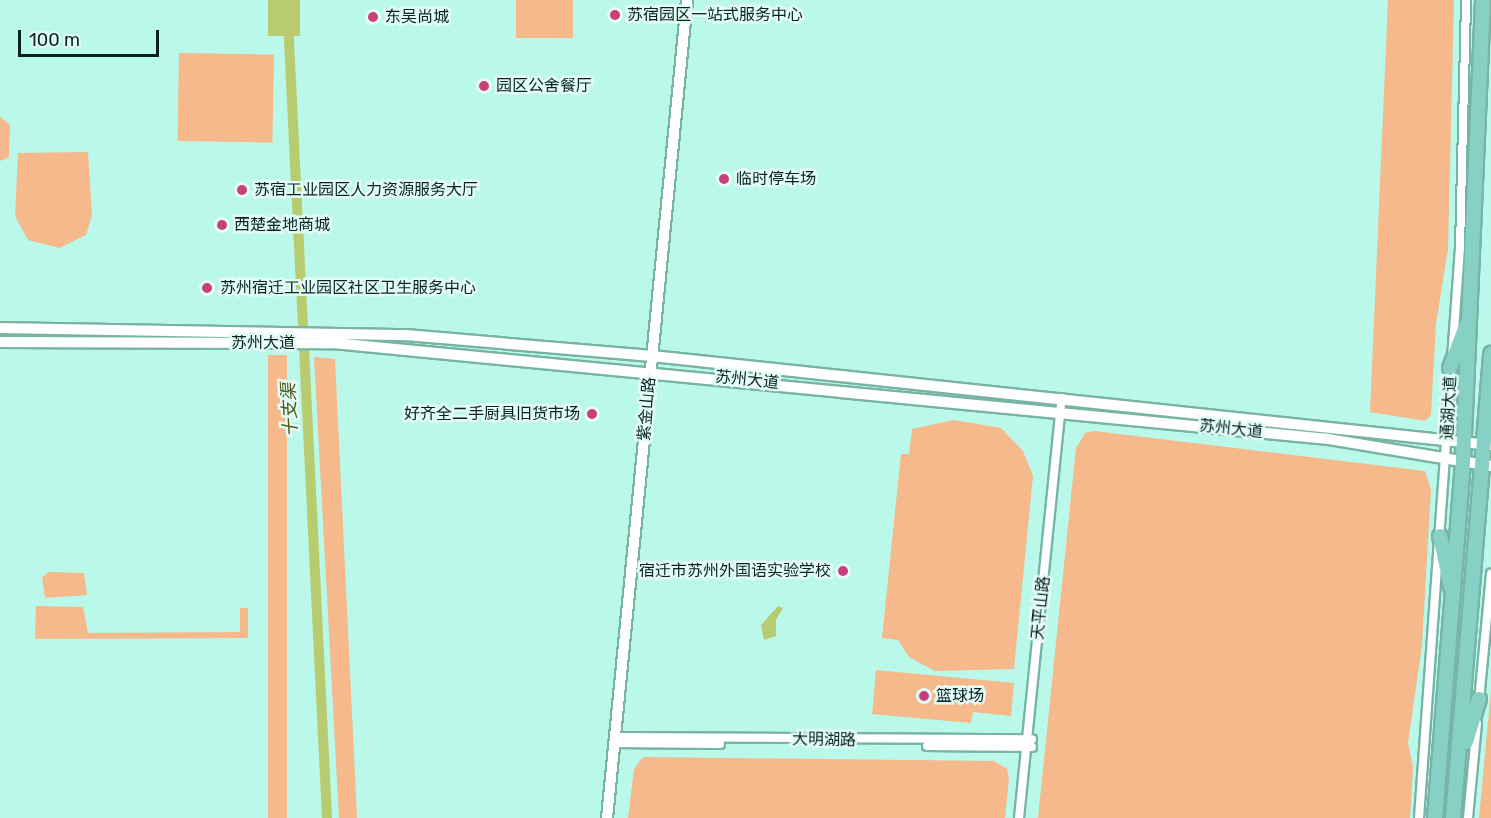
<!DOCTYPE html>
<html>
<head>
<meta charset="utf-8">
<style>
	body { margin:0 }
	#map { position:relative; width:1491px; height:818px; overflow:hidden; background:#baf8e9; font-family:Rubik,"Noto Sans SC",sans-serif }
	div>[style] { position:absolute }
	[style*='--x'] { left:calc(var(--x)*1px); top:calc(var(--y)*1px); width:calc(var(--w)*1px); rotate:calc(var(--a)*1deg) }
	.green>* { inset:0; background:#f5b98b; transform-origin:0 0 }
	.water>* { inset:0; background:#b9cb71; transform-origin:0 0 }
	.canal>* { height:10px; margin:-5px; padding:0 5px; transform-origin:5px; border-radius:5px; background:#b9cb71 }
	.roads { filter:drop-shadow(2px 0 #78b4a6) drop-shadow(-2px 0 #78b4a6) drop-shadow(0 2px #78b4a6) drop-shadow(0 -2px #78b4a6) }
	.minor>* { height:8px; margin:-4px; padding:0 4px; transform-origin:4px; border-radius:4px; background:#fff }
	.tertiary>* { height:10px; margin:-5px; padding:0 5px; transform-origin:5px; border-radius:5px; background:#fff }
	.primary>* { height:14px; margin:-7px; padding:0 7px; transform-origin:7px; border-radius:7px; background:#86d1c4 }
	.dots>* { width:16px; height:16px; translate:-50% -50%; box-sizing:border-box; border:3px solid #e4fcf6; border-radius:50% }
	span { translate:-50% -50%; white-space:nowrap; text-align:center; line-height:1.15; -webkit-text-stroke:5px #e4fcf6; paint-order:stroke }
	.poi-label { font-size:16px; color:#09221e }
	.left { translate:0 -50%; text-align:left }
	.right { translate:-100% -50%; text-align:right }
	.street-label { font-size:16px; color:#09221e }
	.water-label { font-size:18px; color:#4e5918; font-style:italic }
	.scale { position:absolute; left:18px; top:30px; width:141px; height:27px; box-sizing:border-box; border:3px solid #09221e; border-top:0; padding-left:8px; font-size:18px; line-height:21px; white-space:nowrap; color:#09221e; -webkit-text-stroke:4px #e4fcf6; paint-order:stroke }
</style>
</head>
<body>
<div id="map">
	<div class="green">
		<i style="left:516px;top:0;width:57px;height:38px"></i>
		<i style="clip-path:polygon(1388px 0,1454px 0,1448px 249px,1436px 324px,1431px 415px,1425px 421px,1370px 412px)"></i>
		<i style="left:179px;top:53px;width:95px;height:88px;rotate:1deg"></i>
		<i style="clip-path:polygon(0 117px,10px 125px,9px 157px,0 161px)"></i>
		<i style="clip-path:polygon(88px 152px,92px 215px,86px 235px,59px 248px,28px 240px,15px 216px,18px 153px)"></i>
		<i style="left:268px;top:355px;width:19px;height:464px"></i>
		<i style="clip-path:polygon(314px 357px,335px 359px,357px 818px,339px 818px)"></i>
		<i style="clip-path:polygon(954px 420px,1001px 428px,1023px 451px,1033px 476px,1014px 669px,935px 671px,909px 657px,898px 640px,882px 638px,901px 454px,909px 454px,912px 429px)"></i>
		<i style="clip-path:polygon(1094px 431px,1425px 471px,1431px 490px,1422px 645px,1408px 743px,1413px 767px,1410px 818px,1038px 818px,1076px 448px,1085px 433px)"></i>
		<i style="clip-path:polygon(49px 572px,84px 573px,87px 595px,45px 598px,42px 577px)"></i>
		<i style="clip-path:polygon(36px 606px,83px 607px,88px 633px,240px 632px,240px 608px,248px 608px,248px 638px,35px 639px)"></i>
		<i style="clip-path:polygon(876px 670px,1014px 683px,1011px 716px,973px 712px,971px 723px,872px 714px)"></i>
		<i style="clip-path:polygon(1491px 690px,1491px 818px,1479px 818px)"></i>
		<i style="clip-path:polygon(643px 757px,994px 761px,1007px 769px,1009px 778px,1005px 818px,628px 818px,634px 769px)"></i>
	</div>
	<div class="water">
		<i style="left:268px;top:0;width:32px;height:36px"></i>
		<i style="clip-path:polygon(778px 606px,783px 608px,776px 620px,776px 636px,764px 640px,761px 625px)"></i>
	</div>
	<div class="canal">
		<i style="--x:287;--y:0;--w:819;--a:87.2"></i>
	</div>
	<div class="roads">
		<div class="minor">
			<i style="--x:1479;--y:701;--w:128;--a:-84.6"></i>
			<i style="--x:616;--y:737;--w:416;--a:0.3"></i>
			<i style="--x:615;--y:743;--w:105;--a:0.5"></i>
			<i style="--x:927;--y:746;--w:105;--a:0.5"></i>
			<i style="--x:1019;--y:818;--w:422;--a:-84.2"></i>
			<i style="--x:1419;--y:818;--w:571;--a:-85.89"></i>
			<i style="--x:1460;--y:248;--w:248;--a:-88.6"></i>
			<i style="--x:1468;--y:818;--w:95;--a:-84.6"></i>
		</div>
		<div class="tertiary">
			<i style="--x:0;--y:328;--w:406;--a:1"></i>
			<i style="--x:406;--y:335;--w:247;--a:4.9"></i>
			<i style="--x:652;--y:356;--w:844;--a:6.06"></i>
			<i style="--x:0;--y:342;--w:333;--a:0.2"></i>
			<i style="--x:333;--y:343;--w:1000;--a:5.51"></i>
			<i style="--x:1328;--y:439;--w:165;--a:9.4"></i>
			<i style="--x:607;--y:818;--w:822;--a:-84.41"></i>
		</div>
		<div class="primary">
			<i style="--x:1450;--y:368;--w:45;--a:-69.1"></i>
			<i style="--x:1440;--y:536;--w:52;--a:77.8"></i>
			<i style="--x:1466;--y:742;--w:45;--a:-73.2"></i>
			<i style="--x:1435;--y:818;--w:360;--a:-85.5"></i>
			<i style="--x:1463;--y:459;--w:459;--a:-87.5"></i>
			<i style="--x:1453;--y:818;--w:466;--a:-85.3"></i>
		</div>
	</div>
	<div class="dots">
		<i style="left:615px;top:15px;background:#c83f79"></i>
		<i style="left:373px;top:17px;background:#c83f79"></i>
		<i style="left:484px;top:86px;background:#c83f79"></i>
		<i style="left:724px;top:179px;background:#c83f79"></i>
		<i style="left:242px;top:190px;background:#c83f79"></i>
		<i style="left:222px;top:225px;background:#c83f79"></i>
		<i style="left:207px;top:288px;background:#c83f79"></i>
		<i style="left:592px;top:414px;background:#c83f79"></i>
		<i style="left:843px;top:571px;background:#c83f79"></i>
		<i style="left:924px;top:696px;background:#c83f79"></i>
	</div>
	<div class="poi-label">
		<span class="left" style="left:627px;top:15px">苏宿园区一站式服务中心</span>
		<span class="left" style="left:385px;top:17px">东吴尚城</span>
		<span class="left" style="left:496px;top:86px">园区公舍餐厅</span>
		<span class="left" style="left:736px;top:179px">临时停车场</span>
		<span class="left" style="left:254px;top:190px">苏宿工业园区人力资源服务大厅</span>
		<span class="left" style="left:234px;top:225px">西楚金地商城</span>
		<span class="left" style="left:220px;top:288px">苏州宿迁工业园区社区卫生服务中心</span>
		<span class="right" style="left:580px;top:414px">好齐全二手厨具旧货市场</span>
		<span class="right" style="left:831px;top:571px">宿迁市苏州外国语实验学校</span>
		<span class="left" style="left:936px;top:696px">篮球场</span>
	</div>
	<div class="street-label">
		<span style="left:263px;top:343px">苏州大道</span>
		<span style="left:747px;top:380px;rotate:6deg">苏州大道</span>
		<span style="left:1449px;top:408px;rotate:-87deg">通湖大道</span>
		<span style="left:647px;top:409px;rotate:-85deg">紫金山路</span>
		<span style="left:1231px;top:429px;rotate:6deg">苏州大道</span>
		<span style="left:1041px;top:608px;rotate:-84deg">天平山路</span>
		<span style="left:824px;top:740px;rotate:1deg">大明湖路</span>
	</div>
	<div class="water-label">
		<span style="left:290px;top:410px;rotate:-93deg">十支渠</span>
	</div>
	<div class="scale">100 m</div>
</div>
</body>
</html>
